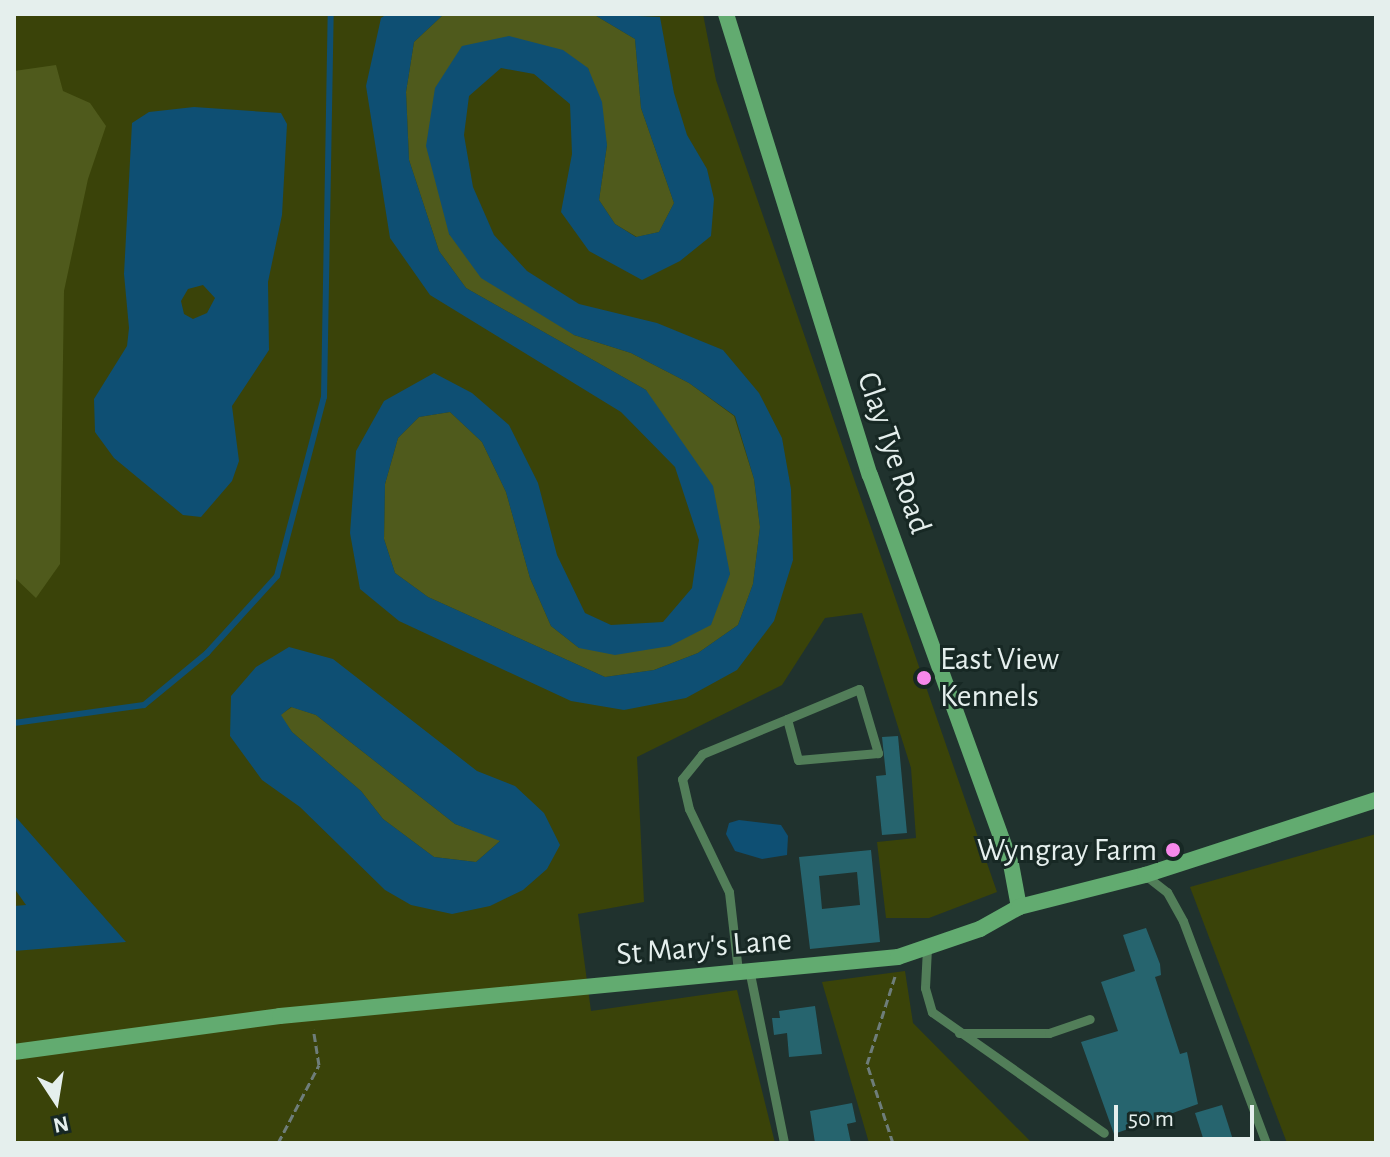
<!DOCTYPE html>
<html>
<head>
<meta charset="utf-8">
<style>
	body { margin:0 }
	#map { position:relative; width:1390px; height:1157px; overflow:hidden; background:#20322e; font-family:"Alegreya Sans",sans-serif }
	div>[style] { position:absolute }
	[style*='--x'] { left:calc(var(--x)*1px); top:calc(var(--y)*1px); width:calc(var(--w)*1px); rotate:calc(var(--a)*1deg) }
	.green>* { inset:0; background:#3a4309 }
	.forest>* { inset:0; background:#4f5a1c }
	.water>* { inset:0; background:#0e4f73 }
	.stream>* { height:6px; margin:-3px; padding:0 3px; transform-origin:3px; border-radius:3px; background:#0e4f73 }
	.building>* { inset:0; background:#26646e }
	.path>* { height:3px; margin-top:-1.5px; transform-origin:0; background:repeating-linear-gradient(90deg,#6e7d7a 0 8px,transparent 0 12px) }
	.service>* { height:9px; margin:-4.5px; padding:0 4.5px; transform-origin:4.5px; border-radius:4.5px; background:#527e59 }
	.secondary>* { height:16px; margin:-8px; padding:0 8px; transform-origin:8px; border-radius:8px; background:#62ab70 }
	.dots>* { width:22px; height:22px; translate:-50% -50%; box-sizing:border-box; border:4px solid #172824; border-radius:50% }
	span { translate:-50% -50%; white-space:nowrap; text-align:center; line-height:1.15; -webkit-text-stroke:6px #172824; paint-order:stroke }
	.street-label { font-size:32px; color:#e5efed }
	.poi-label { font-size:32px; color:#e5efed }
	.left { translate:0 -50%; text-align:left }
	.right { translate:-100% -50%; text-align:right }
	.frame { position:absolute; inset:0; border:16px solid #e5efed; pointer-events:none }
	.north { position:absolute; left:16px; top:1061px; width:80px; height:80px; -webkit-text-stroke:6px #172824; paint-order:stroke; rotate:168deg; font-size:22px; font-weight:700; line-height:32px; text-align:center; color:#e5efed }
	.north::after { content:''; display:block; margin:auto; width:28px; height:36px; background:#e5efed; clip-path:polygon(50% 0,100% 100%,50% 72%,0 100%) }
	.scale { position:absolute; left:1114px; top:1105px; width:140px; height:36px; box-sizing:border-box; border:4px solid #e5efed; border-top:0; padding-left:10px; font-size:24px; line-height:28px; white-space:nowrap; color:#e5efed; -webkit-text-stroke:6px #172824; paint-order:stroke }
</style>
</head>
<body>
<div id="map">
	<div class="green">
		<i style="clip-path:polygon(14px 14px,703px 14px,716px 80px,997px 892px,929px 918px,886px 918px,877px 842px,916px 838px,911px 768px,862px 613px,825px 618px,782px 685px,637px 757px,644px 902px,578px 914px,591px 1011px,737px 990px,775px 1143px,14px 1143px)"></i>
		<i style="clip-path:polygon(1376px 834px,1376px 1143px,1287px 1143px,1190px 887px)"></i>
		<i style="clip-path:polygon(905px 971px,913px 1023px,1032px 1143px,869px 1143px,822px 982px)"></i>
	</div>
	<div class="forest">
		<i style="clip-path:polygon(444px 14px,593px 14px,635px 39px,641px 108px,674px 203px,659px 232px,637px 237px,615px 224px,599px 200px,607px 145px,588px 68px,462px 46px,449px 234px,574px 335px,631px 353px,689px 383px,734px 416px,754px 479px,760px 527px,753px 584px,738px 625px,698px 653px,654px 670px,605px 677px,428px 597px,395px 573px,384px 539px,385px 484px,398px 438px,419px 417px,450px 412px,482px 442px,506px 492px,530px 578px,551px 626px,579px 648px,670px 646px,730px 574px,646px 390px,466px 288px,439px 251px,409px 160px,406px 92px,414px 42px)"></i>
		<i style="clip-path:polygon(56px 65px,63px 91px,90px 103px,106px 126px,88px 179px,64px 291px,60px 564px,36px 598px,14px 577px,14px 71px)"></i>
		<i style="clip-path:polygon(292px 707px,316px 715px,455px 824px,501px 840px,476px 862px,434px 857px,383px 819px,361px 791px,292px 732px,280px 715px)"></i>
	</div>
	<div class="water">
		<i style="clip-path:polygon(387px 14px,444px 14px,414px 42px,406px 92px,409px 160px,439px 251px,466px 288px,646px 390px,713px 486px,730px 574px,711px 625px,670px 646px,615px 655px,579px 648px,551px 626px,530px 578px,506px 492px,482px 442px,450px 412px,419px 417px,398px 438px,385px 484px,384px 539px,395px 573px,428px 597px,605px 677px,654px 670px,698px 653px,738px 625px,753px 584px,760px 527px,754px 479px,735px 416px,689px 383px,631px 353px,574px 335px,481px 278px,449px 234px,426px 146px,435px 88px,462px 46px,509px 36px,563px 50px,588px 68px,602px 102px,607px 145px,599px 200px,615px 224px,636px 237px,659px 232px,674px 203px,641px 108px,635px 39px,593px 14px,660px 17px,674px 93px,687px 135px,707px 169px,714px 199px,711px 236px,680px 261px,642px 280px,589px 251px,561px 212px,572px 154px,570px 104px,534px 74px,501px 68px,469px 96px,464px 135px,473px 187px,494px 235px,527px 271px,579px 304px,657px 323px,723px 350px,759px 393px,782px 438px,791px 489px,793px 560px,774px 621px,737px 670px,686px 698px,624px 710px,571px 701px,399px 621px,360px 589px,350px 533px,356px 451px,384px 401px,434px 373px,472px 393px,509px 425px,538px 483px,557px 555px,585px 613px,611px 625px,663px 622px,692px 588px,699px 540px,675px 467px,621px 412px,430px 295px,390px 238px,366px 86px,381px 18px)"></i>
		<i style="clip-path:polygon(evenodd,194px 107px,281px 113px,287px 124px,282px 215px,268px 282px,269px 350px,232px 406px,239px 461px,232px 481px,201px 517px,183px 515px,114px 458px,95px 432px,94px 399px,127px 346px,129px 328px,124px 274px,132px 123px,149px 112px,194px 107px,203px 285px,215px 298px,207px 313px,193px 319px,184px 314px,181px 301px,188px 289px,203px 285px)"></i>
		<i style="clip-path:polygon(evenodd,289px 647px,333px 659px,477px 771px,515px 786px,544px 813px,560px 845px,547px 869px,523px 890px,490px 906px,452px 914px,411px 905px,385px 890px,300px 807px,262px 780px,230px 736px,231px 696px,256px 667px,289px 647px,291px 707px,316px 715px,455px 824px,500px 841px,476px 862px,434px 857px,383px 819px,361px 791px,292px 732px,281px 715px,291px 707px)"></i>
		<i style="clip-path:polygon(14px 815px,126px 942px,14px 951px,14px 906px,26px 905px,14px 888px)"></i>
		<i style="clip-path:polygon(739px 820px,781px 825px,788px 836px,787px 855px,762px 859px,735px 851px,726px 834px,729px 823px)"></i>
	</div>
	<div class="stream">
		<i style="--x:14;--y:723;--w:131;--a:-7.9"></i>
		<i style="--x:144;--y:705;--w:82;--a:-39.5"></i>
		<i style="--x:207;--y:653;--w:104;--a:-47.7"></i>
		<i style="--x:277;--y:576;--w:185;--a:-75.3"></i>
		<i style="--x:324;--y:397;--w:383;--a:-89"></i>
	</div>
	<div class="building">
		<i style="clip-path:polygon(898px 736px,907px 833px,882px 835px,876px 776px,886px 775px,882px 737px)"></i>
		<i style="clip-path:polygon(evenodd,871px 850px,880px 942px,810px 949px,799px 857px,871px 850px,857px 872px,860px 905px,822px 909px,819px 876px,857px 872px)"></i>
		<i style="clip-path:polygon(1146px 928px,1160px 964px,1161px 975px,1155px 977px,1180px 1054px,1187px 1052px,1198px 1104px,1114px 1134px,1081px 1042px,1118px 1031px,1101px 982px,1135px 971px,1123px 935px)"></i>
		<i style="clip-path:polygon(815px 1006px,822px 1054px,789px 1057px,787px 1033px,774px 1035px,772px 1018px,780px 1018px,779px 1011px)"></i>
		<i style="clip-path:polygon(852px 1103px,856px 1122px,847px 1124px,851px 1143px,815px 1143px,810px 1111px)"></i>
		<i style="clip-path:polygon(1222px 1105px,1233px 1140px,1204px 1141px,1195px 1113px)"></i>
	</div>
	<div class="path">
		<i style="--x:278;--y:1143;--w:88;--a:-62.3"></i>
		<i style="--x:319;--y:1065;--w:36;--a:-99"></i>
		<i style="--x:893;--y:1143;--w:83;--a:-108.2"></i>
		<i style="--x:867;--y:1064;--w:92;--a:-72.3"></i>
	</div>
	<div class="service">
		<i style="--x:1145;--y:875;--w:28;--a:38"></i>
		<i style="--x:1167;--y:892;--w:33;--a:61"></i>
		<i style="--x:1183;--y:921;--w:237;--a:69.5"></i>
		<i style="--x:927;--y:948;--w:40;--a:92.9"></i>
		<i style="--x:925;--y:988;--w:25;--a:74"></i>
		<i style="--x:932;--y:1012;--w:210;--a:35.1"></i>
		<i style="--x:749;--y:969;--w:177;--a:78.6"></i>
		<i style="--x:738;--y:971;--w:80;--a:-96.5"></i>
		<i style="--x:729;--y:892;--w:92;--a:-115.7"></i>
		<i style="--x:689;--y:809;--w:31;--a:-103"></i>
		<i style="--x:682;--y:779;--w:32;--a:-51"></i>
		<i style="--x:702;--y:754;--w:92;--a:-22.4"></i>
		<i style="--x:787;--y:719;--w:78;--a:-22.6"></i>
		<i style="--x:859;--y:689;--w:67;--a:73.5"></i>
		<i style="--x:878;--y:753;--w:80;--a:175"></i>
		<i style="--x:798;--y:760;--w:42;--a:-105"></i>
		<i style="--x:959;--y:1033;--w:90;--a:0"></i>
		<i style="--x:1049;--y:1033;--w:43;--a:-18.9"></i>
	</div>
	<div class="secondary">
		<i style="--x:726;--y:14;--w:483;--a:72.7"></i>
		<i style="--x:870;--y:475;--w:414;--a:70.1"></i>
		<i style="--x:1011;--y:864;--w:44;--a:79.5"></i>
		<i style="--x:14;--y:1052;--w:268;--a:-7.7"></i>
		<i style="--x:280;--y:1016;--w:621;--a:-5.45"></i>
		<i style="--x:898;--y:957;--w:87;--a:-18.9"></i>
		<i style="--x:980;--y:929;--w:45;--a:-29.4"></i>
		<i style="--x:1019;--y:907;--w:130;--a:-14.3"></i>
		<i style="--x:1145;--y:875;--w:243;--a:-18"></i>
	</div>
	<div class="dots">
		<i style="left:924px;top:678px;background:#f788eb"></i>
		<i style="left:1173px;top:850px;background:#f788eb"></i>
	</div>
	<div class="street-label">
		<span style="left:894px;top:453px;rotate:71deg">Clay Tye Road</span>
		<span style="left:704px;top:947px;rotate:-5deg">St Mary's Lane</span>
	</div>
	<div class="poi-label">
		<span class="left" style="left:940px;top:678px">East View<br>Kennels</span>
		<span class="right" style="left:1157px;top:850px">Wyngray Farm</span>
	</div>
	<div class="frame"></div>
	<div class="north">N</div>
	<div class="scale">50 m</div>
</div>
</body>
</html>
